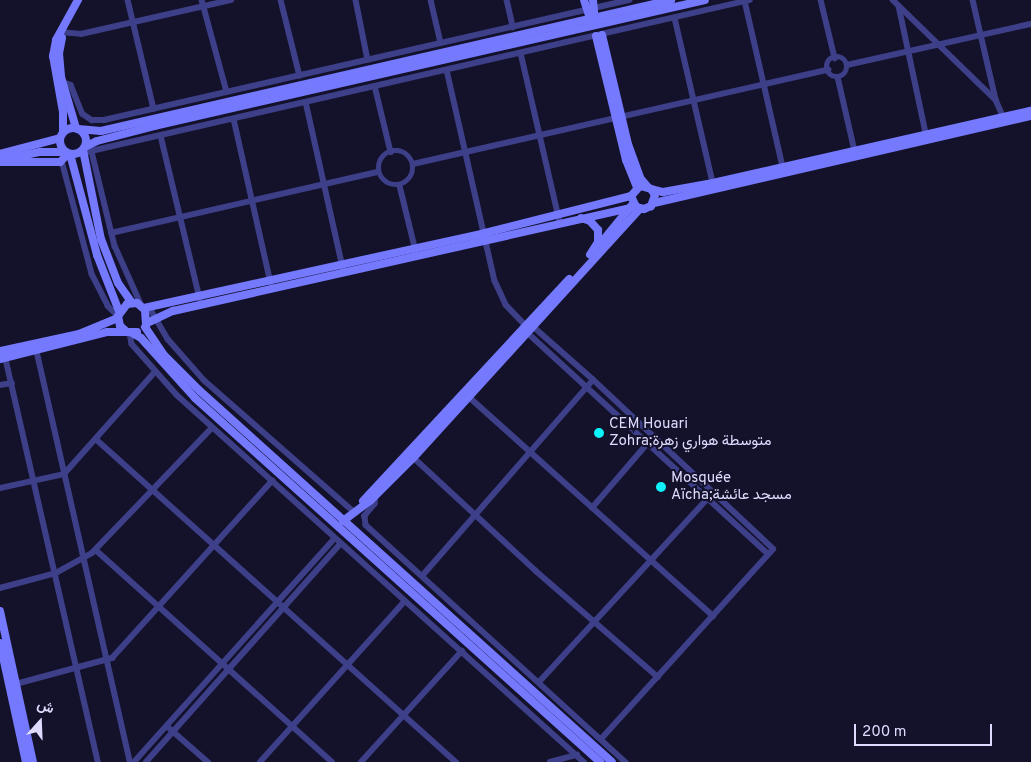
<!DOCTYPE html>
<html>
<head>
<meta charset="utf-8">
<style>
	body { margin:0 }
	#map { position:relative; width:1031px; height:762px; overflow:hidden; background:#14112b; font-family:Overpass,Vazirmatn,sans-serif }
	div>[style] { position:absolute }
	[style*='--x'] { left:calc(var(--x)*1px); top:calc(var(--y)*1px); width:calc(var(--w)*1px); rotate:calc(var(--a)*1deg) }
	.street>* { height:5.5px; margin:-2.75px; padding:0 2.75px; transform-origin:2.75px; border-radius:2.75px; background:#3d3f89 }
	.street>.ring { margin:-2.75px; padding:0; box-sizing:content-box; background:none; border:5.5px solid #3d3f89; border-radius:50% }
	.secondary>* { height:8px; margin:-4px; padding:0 4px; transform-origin:4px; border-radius:4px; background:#7479fd }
	.secondary>.ring { margin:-4px; padding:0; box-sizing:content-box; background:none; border:8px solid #7479fd; border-radius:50% }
	.dots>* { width:14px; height:14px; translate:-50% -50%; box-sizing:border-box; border:2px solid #14112b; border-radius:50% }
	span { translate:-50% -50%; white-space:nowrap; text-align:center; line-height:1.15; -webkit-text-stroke:4px #14112b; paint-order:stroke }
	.poi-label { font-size:15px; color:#dedcfe }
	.left { translate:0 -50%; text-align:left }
	.north { position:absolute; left:15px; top:697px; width:50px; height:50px; -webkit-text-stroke:4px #14112b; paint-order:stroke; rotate:20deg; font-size:14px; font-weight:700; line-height:20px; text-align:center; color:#dedcfe }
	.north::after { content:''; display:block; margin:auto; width:18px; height:22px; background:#dedcfe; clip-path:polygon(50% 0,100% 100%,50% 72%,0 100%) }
	.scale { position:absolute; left:854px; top:724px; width:138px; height:22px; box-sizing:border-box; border:2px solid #dedcfe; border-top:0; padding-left:6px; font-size:15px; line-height:18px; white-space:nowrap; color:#dedcfe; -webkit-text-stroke:4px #14112b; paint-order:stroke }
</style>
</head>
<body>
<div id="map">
	<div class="street">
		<i style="--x:128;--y:0;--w:112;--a:76.6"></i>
		<i style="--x:202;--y:0;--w:95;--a:74.8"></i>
		<i style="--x:281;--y:0;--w:78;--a:76"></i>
		<i style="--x:356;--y:0;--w:61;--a:78.7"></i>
		<i style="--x:431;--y:0;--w:44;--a:76.9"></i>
		<i style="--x:507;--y:0;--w:28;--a:77"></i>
		<i style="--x:821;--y:0;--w:60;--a:76.4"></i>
		<i style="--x:893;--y:0;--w:144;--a:44.2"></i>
		<i style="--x:996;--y:100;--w:22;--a:66"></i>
		<i style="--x:973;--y:0;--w:103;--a:77"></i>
		<i style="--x:745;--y:1;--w:170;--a:77.1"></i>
		<i style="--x:899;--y:6;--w:135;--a:78"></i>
		<i style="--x:675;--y:18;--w:169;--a:77"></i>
		<i style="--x:60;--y:32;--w:21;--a:5"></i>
		<i style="--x:81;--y:34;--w:154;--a:-12.8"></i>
		<i style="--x:521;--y:53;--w:173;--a:77"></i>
		<i class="ring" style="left:827px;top:57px;width:14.5px;height:14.5px"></i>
		<i style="--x:847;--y:65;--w:189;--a:-12.6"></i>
		<i style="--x:447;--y:70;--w:216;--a:77.2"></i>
		<i style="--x:495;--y:281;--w:26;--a:65"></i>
		<i style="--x:506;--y:305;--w:29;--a:46"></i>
		<i style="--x:838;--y:77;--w:76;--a:77.1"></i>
		<i style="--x:62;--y:82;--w:9;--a:18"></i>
		<i style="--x:71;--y:85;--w:31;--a:68"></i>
		<i style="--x:83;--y:114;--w:11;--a:34"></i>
		<i style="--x:92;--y:120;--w:12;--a:0"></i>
		<i style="--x:104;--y:120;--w:539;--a:-12.88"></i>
		<i style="--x:375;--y:86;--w:68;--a:76.4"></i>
		<i style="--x:306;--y:102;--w:169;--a:77.4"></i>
		<i style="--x:234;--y:119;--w:168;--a:77.3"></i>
		<i style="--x:161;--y:136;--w:167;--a:76.5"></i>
		<i class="ring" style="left:379px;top:151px;width:28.5px;height:28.5px"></i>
		<i style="--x:92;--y:152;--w:97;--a:76.3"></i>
		<i style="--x:115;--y:246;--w:66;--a:65.8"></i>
		<i style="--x:78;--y:154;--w:689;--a:-12.91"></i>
		<i style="--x:62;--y:161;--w:117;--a:75.1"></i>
		<i style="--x:92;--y:274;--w:36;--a:63"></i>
		<i style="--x:108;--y:306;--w:14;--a:45"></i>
		<i style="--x:413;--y:164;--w:426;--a:-12.8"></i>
		<i style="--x:400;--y:186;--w:71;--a:76.2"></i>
		<i style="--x:111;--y:233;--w:274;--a:-12.9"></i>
		<i style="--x:150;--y:308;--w:36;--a:60"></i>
		<i style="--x:168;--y:339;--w:55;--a:48.7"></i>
		<i style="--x:204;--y:380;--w:200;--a:41.3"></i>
		<i style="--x:130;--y:332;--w:12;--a:81"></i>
		<i style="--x:132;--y:344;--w:68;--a:48.6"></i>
		<i style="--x:177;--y:395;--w:548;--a:42.04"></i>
		<i style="--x:36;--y:347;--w:426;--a:77.2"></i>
		<i style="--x:5;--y:355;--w:417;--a:77.1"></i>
		<i style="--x:0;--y:385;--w:12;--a:-9"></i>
		<i style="--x:467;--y:395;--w:331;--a:41.9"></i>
		<i style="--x:96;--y:439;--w:484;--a:41.9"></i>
		<i style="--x:412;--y:456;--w:168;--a:42.8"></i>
		<i style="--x:535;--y:570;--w:163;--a:41"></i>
		<i style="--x:0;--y:488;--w:66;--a:-12.3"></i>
		<i style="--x:64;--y:474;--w:137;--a:-48.3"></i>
		<i style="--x:376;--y:495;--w:9;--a:96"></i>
		<i style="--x:375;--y:504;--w:16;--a:130"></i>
		<i style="--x:365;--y:516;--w:9;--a:84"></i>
		<i style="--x:366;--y:525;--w:352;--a:42.4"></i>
		<i style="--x:592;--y:508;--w:95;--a:-49.3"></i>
		<i style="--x:96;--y:550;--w:317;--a:41.9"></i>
		<i style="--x:422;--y:576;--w:260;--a:-48.9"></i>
		<i style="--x:0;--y:588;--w:58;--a:-15"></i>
		<i style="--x:56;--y:573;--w:41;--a:-29.1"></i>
		<i style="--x:92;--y:553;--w:173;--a:-46.2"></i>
		<i style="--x:539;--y:682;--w:253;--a:-47.4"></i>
		<i style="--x:12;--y:685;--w:104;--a:-15.1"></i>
		<i style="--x:112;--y:658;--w:239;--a:-47.9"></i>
		<i style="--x:167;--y:726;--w:55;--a:41.3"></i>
		<i style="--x:601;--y:739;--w:256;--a:-47.8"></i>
		<i style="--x:773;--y:549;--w:247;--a:-136.8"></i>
		<i style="--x:593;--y:380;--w:80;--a:-138.5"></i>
		<i style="--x:533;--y:327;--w:7;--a:-172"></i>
		<i style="--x:526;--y:326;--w:7;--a:74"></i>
		<i style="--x:528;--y:333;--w:326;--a:42.6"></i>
		<i style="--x:134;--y:762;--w:300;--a:-48.1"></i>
		<i style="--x:146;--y:762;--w:292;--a:-48.3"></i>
		<i style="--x:260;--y:762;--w:215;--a:-48"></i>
		<i style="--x:361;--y:762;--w:150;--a:-47.7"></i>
		<i style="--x:550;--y:762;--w:28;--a:-15"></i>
	</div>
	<div class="secondary">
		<i style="--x:584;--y:0;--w:23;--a:72"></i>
		<i style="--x:593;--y:0;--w:21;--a:85"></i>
		<i style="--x:602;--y:35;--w:112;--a:76.6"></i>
		<i style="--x:628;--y:144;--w:37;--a:70"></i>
		<i style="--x:641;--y:179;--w:11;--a:49"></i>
		<i style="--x:596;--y:36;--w:128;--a:76.4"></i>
		<i style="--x:626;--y:160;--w:29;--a:68"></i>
		<i style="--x:62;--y:38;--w:15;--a:101"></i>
		<i style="--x:59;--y:53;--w:24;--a:85"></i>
		<i style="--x:61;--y:77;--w:53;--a:73.6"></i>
		<i class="ring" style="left:60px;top:128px;width:18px;height:18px"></i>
		<i style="--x:78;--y:129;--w:23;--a:5"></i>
		<i style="--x:101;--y:131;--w:585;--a:-12.94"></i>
		<i style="--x:63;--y:132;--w:20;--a:-90"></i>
		<i style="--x:63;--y:112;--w:57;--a:-100.1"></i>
		<i style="--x:53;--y:56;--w:16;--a:-79"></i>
		<i style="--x:56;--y:40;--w:46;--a:-61.2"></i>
		<i style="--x:85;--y:147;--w:13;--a:-27"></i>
		<i style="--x:97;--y:141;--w:59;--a:-14.7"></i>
		<i style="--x:154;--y:126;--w:565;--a:-12.88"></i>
		<i style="--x:83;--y:150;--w:91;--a:78.6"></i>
		<i style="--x:101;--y:239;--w:47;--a:68.9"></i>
		<i style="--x:118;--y:283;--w:24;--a:55"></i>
		<i style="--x:0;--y:154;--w:62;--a:-14.9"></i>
		<i style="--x:70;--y:154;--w:105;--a:75"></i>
		<i style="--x:97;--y:255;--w:60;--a:68.6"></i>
		<i style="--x:2;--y:160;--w:39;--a:-12"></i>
		<i style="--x:40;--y:152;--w:25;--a:0"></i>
		<i style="--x:0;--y:162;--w:60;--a:0"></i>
		<i style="--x:60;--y:162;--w:11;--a:-45"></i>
		<i style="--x:651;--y:189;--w:7;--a:56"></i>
		<i style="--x:655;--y:195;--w:12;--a:110"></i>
		<i style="--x:651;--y:206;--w:8;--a:157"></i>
		<i style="--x:644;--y:209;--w:8;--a:-166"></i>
		<i style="--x:636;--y:207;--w:12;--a:-114"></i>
		<i style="--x:631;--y:196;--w:13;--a:-48"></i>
		<i style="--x:640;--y:186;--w:24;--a:15"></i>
		<i style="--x:663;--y:192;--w:51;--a:-10.2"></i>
		<i style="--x:713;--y:183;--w:326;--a:-12.8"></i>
		<i style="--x:654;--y:203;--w:387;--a:-13"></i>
		<i style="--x:581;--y:218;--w:9;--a:18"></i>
		<i style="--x:590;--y:221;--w:12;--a:48"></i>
		<i style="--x:598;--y:230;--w:12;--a:90"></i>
		<i style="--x:598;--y:242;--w:15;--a:122"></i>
		<i style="--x:600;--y:244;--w:50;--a:-50.6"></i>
		<i style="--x:144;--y:308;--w:349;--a:-12.4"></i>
		<i style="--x:485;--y:233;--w:151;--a:-14.2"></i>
		<i style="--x:147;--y:323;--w:29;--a:-25"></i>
		<i style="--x:173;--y:311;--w:475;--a:-12.7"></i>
		<i style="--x:145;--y:327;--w:32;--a:56"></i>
		<i style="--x:163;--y:354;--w:52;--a:45"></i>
		<i style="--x:200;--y:391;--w:554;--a:42"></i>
		<i style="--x:127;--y:332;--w:9;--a:-139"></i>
		<i style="--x:120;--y:326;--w:10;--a:-101"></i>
		<i style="--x:118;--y:316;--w:15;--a:-53"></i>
		<i style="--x:127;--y:304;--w:10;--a:-6"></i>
		<i style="--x:137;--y:303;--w:11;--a:41"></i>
		<i style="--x:145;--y:310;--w:15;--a:86"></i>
		<i style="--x:132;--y:333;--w:10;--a:29"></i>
		<i style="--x:141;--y:338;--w:81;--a:48"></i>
		<i style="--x:195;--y:398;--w:545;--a:41.95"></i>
		<i style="--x:0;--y:351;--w:81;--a:-12.1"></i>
		<i style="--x:79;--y:334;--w:42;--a:-22.3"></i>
		<i style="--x:0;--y:359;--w:110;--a:-14.2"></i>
		<i style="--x:107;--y:332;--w:30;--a:0"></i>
		<i style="--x:363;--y:501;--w:303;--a:-47.1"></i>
		<i style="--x:343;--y:521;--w:34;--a:-37"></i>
		<i style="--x:370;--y:501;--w:62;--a:-45"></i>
		<i style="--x:414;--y:457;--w:336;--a:-47.7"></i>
		<i style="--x:0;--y:611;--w:155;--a:77.7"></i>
		<i style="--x:0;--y:643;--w:122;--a:77.7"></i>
	</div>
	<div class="dots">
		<i style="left:599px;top:433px;background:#0bf2fb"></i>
		<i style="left:661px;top:487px;background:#0bf2fb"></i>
	</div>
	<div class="poi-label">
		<span class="left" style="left:609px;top:433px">CEM Houari<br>Zohra;متوسطة هواري زهرة</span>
		<span class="left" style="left:671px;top:487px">Mosquée<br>Aïcha;مسجد عائشة</span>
	</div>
	<div class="north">ش</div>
	<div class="scale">200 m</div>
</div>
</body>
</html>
